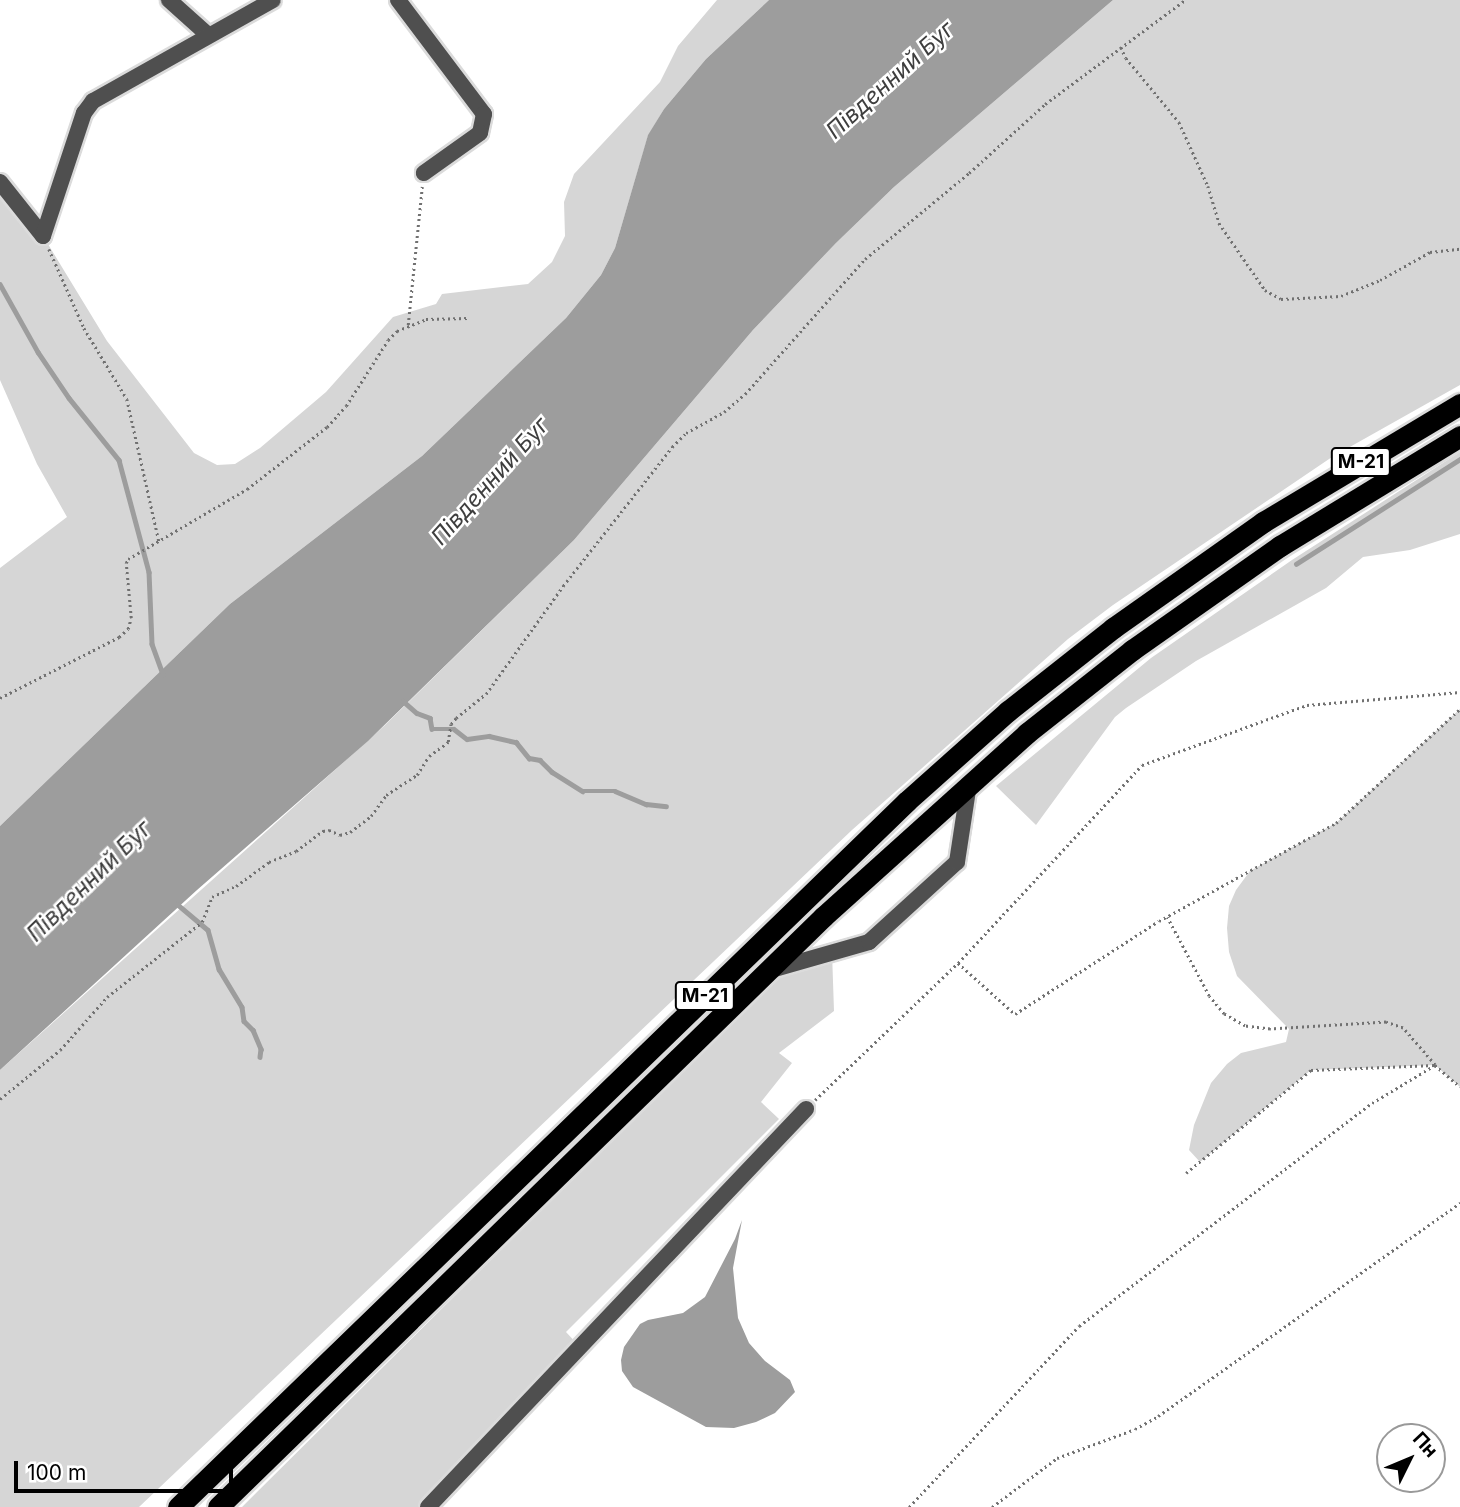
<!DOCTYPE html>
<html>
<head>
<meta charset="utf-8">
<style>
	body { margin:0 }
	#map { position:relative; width:1460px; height:1507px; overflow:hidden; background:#fff; font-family:Inter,sans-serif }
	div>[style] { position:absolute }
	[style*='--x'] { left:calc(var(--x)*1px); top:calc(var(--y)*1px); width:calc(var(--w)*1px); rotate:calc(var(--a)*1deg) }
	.green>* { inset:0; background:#d6d6d6 }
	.water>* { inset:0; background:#9d9d9d }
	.stream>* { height:4.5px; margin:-2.25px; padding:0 2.25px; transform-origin:2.25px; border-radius:2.25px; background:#9d9d9d }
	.path>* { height:2.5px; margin-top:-1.25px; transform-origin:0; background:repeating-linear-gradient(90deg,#717171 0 2px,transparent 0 5.5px) }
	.roads { filter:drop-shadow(2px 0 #dbdbdb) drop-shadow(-2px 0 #dbdbdb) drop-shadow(0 2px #dbdbdb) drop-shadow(0 -2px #dbdbdb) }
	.minor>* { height:16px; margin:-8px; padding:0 8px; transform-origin:8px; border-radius:8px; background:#4f4f4f }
	.highway>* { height:21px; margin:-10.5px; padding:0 10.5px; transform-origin:10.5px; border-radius:10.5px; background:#000 }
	span { translate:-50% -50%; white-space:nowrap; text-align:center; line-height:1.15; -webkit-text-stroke:5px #fff; paint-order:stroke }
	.shield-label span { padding:2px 5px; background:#fff; border:2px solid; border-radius:5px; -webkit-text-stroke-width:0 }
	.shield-label { font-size:19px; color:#000; font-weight:700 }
	.water-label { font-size:23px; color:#3e3e3e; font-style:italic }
	.north { position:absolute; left:1376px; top:1423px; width:70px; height:70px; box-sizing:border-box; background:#fff; border:2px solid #999; border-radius:50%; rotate:47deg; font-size:19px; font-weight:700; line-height:28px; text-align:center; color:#000 }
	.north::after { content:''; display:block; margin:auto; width:24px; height:32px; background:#000; clip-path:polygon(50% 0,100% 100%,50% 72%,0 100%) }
	.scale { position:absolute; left:14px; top:1461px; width:219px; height:32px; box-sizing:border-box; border:4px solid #000; border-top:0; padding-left:9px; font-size:21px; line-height:24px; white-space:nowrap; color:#000; -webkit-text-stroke:5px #fff; paint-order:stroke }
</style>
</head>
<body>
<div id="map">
	<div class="green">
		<i style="clip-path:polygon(717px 0,769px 0,706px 59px,664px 109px,648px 136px,615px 248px,601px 275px,566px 318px,422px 456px,230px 604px,0 826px,0 568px,67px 517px,37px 464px,0 380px,0 182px,43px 236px,107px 341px,194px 453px,217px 465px,235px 464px,260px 448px,326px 392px,393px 317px,436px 304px,442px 294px,528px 284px,552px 262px,565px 236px,564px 202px,574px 174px,660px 82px,678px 46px)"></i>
		<i style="clip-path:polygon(1113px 0,1460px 0,1460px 385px,1332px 457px,1113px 605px,1068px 639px,852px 830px,139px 1507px,0 1507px,0 1070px,384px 726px,574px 540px,753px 330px,836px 243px,894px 187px)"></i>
		<i style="clip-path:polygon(1460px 452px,1460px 534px,1410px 550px,1363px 557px,1326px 588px,1196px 661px,1126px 708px,1115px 717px,1036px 825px,996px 786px,1151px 658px,1292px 560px)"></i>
		<i style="clip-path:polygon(1460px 709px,1460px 1087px,1435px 1065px,1311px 1070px,1200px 1162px,1189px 1150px,1194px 1125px,1211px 1083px,1227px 1064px,1241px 1053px,1286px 1042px,1289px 1029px,1237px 976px,1229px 952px,1227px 928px,1229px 906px,1236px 890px,1250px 871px,1336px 823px)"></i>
		<i style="clip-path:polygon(832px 952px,834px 1011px,779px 1053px,792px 1063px,761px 1102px,779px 1119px,566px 1332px,580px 1347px,428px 1507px,242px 1507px,789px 964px)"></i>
	</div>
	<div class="water">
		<i style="clip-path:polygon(769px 0,1113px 0,894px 187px,836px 243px,753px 330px,574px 540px,368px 741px,197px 890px,0 1070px,0 826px,230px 604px,422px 456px,566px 318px,601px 275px,615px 248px,648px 135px,664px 109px,706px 59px)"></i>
		<i style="clip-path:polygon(742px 1220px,733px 1268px,738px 1318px,749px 1343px,765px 1361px,790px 1380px,795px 1392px,775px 1413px,756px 1422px,734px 1428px,706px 1427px,633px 1387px,622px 1371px,621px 1360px,624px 1347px,640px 1324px,648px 1320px,683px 1313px,705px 1297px,735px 1239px)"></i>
	</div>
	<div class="stream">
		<i style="--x:0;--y:284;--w:78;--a:60.8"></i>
		<i style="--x:38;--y:352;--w:55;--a:56"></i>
		<i style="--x:69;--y:398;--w:80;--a:51.1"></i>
		<i style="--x:119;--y:460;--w:116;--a:75"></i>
		<i style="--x:149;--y:572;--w:72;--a:87.6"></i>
		<i style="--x:152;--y:644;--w:32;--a:70"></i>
		<i style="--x:1296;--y:564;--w:195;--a:-32.6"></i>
		<i style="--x:403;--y:701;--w:18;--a:41"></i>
		<i style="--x:417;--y:713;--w:14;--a:21"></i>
		<i style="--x:430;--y:718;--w:11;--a:80"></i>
		<i style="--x:432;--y:729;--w:22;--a:0"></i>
		<i style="--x:454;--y:729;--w:16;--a:38"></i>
		<i style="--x:467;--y:739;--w:22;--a:-8"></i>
		<i style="--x:489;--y:736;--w:28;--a:13"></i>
		<i style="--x:516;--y:742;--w:21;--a:51"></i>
		<i style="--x:529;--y:758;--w:11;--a:10"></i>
		<i style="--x:540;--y:760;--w:17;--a:45"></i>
		<i style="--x:552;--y:772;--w:36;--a:32"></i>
		<i style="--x:582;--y:791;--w:33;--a:0"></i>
		<i style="--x:615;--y:791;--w:34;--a:23"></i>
		<i style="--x:646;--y:804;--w:20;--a:6"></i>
		<i style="--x:177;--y:904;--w:40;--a:40"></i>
		<i style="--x:208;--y:930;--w:41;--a:74.2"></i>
		<i style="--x:219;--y:969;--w:44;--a:58.8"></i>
		<i style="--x:242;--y:1007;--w:14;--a:82"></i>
		<i style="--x:244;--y:1021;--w:13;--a:45"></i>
		<i style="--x:253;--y:1030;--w:21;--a:67"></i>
		<i style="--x:261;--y:1049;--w:8;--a:97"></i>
	</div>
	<div class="path">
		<i style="--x:1121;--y:47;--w:12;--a:66"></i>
		<i style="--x:1126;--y:58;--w:83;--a:50.4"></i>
		<i style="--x:1179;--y:122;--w:70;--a:65.6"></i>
		<i style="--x:1208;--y:186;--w:39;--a:73"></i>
		<i style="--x:1219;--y:223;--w:81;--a:55.5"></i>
		<i style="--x:1265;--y:290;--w:18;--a:29"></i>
		<i style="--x:1281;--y:299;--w:60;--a:-2.9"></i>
		<i style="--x:1341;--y:296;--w:42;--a:-22.3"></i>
		<i style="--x:1380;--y:280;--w:57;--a:-29.2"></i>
		<i style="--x:1430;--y:252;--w:30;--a:-6"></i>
		<i style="--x:49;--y:249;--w:86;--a:66.1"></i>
		<i style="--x:84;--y:328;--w:83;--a:58.8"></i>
		<i style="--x:127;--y:399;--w:146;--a:77.3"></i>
		<i style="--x:408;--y:325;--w:139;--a:-84.2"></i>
		<i style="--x:0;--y:698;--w:134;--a:-27.1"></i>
		<i style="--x:119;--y:637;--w:12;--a:-42"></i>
		<i style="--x:128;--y:629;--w:11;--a:-75"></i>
		<i style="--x:131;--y:618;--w:55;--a:-95.2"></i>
		<i style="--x:126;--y:563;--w:4;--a:-63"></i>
		<i style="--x:128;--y:559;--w:138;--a:-30.5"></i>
		<i style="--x:247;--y:489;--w:101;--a:-37.8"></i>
		<i style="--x:327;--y:427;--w:28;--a:-48"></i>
		<i style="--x:346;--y:406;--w:78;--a:-57.5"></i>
		<i style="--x:388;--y:340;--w:13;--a:-45"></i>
		<i style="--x:397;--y:331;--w:31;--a:-22"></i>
		<i style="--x:426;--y:319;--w:42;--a:-1.4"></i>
		<i style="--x:958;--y:963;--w:270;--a:-47.1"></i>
		<i style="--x:1142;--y:765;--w:176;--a:-20"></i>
		<i style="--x:1307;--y:705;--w:154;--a:-4.9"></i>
		<i style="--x:0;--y:1099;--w:77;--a:-39.2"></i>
		<i style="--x:60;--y:1050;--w:71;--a:-48.4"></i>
		<i style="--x:107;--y:997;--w:121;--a:-38.3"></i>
		<i style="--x:202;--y:922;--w:27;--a:-68"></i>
		<i style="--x:212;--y:897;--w:26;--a:-25"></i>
		<i style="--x:236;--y:886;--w:41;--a:-36"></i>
		<i style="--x:269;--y:862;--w:29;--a:-22"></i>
		<i style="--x:296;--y:851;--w:34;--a:-37"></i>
		<i style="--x:323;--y:831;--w:6;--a:-9"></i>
		<i style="--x:329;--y:830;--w:12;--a:24"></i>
		<i style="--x:340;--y:835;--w:10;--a:-17"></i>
		<i style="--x:350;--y:832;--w:26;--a:-37"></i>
		<i style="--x:371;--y:816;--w:26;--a:-54"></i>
		<i style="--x:386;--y:795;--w:37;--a:-33"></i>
		<i style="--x:417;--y:775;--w:22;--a:-58"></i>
		<i style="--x:429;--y:756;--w:24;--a:-36"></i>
		<i style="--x:448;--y:742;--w:18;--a:-81"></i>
		<i style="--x:451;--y:724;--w:8;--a:-50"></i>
		<i style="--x:456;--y:718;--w:38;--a:-39"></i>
		<i style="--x:486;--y:694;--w:133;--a:-54.5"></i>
		<i style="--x:563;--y:586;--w:177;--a:-51.9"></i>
		<i style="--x:672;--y:447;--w:20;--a:-45"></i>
		<i style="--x:686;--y:433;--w:43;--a:-28.9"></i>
		<i style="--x:724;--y:412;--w:28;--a:-41"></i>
		<i style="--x:745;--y:394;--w:181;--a:-48.4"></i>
		<i style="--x:865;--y:259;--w:135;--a:-39.6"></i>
		<i style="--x:969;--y:173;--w:103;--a:-42.2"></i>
		<i style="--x:1045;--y:104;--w:174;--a:-36.6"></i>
		<i style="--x:815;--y:1100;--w:198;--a:-43.8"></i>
		<i style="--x:958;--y:963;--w:76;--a:41.8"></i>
		<i style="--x:1015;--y:1014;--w:171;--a:-32.9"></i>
		<i style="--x:1159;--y:921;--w:202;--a:-29"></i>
		<i style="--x:1336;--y:823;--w:168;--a:-42.6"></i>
		<i style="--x:1186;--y:1173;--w:162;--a:-39.5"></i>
		<i style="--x:1311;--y:1070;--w:124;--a:-2.3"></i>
		<i style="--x:1435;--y:1065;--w:33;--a:41"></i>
		<i style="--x:909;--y:1507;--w:248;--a:-46.8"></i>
		<i style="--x:1079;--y:1326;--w:368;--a:-37.3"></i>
		<i style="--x:1372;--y:1103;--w:74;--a:-31.1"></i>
		<i style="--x:1435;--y:1065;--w:49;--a:-130.9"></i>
		<i style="--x:1403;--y:1028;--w:18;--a:-161"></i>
		<i style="--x:1386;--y:1022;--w:116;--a:176.5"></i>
		<i style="--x:1270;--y:1029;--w:25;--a:-173"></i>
		<i style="--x:1245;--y:1026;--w:24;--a:-150"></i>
		<i style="--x:1224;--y:1014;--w:23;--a:-130"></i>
		<i style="--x:1209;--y:996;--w:89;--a:-118"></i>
		<i style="--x:992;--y:1507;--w:81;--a:-37"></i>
		<i style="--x:1057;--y:1458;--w:83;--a:-20.4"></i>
		<i style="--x:1135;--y:1429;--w:26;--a:-29"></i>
		<i style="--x:1158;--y:1416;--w:370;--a:-35.2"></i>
	</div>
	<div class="roads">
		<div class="minor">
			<i style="--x:169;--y:0;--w:52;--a:41.9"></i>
			<i style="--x:398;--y:0;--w:143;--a:53"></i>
			<i style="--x:484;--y:114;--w:19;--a:102"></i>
			<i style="--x:480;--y:133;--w:69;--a:144.5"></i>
			<i style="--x:0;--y:182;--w:69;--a:51.5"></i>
			<i style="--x:43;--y:236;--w:130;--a:-71.6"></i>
			<i style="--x:84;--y:113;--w:15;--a:-53"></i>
			<i style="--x:93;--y:101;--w:206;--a:-29.3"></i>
			<i style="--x:771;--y:970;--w:102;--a:-15.9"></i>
			<i style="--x:869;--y:942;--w:119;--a:-42.3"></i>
			<i style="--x:957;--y:862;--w:79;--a:-81.3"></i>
			<i style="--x:428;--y:1507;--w:549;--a:-46.48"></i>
		</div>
		<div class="highway">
			<i style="--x:178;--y:1507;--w:1015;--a:-44.08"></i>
			<i style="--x:907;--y:801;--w:135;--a:-41.7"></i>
			<i style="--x:1008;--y:711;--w:134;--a:-38.3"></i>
			<i style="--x:1113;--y:628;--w:184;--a:-35.2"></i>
			<i style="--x:1263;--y:522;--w:230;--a:-30.9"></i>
			<i style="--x:218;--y:1507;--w:846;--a:-44.28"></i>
			<i style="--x:824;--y:916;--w:273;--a:-42"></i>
			<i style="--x:1027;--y:733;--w:134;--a:-38.3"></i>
			<i style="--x:1132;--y:650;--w:181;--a:-35.1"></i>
			<i style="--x:1280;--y:546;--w:211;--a:-31.4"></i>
		</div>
	</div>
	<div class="shield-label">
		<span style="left:1361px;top:462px">М-21</span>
		<span style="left:705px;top:996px">М-21</span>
	</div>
	<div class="water-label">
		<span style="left:890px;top:80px;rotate:-42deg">Південний Буг</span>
		<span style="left:490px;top:481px;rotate:-48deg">Південний Буг</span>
		<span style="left:89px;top:881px;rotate:-44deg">Південний Буг</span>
	</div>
	<div class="north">Пн</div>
	<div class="scale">100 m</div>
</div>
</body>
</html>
